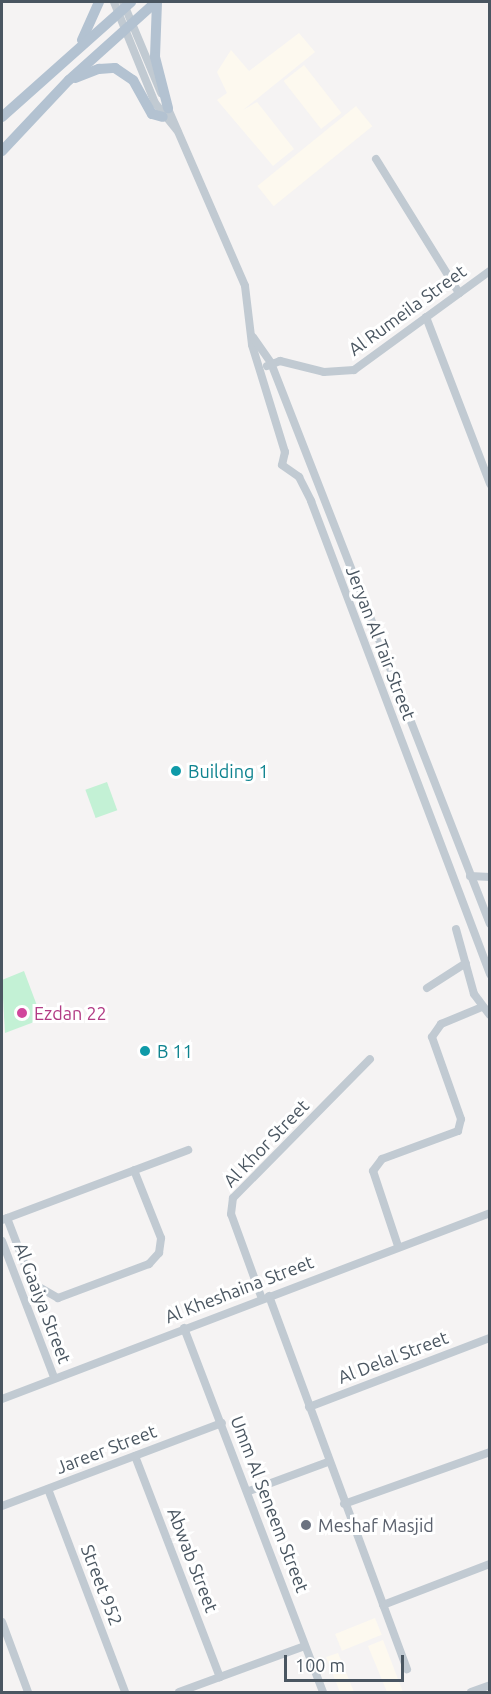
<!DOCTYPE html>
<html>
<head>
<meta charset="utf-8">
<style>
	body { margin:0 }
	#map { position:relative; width:491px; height:1694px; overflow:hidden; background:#f5f3f3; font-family:Ubuntu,sans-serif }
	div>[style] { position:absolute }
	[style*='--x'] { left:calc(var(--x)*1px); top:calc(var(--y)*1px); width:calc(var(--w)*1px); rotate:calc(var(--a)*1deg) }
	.commercial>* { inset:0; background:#fdf9ef; transform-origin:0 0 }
	.green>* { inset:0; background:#c3f1d5; transform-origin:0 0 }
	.minor>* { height:8px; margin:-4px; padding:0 4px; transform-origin:4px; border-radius:4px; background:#c1cad2 }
	.major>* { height:10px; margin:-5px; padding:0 5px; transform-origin:5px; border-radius:5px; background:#b3c2d1 }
	.dots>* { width:16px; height:16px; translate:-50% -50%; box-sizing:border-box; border:3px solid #fff; border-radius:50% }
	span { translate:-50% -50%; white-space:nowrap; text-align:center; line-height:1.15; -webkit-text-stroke:6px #fff; paint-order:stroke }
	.street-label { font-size:18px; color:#4a5661 }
	.culture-label { font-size:18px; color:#0d838f }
	.left { translate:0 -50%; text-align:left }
	.hotel-label { font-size:18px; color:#b23c85 }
	.worship-label { font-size:18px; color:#5b616d }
	.frame { position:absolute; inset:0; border:3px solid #4a5661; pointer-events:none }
	.scale { position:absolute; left:284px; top:1655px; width:120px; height:27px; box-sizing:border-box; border:3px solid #4a5661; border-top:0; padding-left:8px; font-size:18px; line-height:21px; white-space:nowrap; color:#4a5661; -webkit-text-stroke:4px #fff; paint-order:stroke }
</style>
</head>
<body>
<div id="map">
	<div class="commercial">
		<i style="clip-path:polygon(299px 33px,315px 52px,243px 110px,257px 102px,294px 149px,273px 166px,217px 100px,227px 93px,217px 72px,231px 50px,249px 71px)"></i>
		<i style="left:304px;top:65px;width:61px;height:26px;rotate:52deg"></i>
		<i style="left:356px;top:106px;width:26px;height:127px;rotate:51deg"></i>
		<i style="left:375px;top:1618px;width:18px;height:43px;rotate:68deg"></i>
		<i style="clip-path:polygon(383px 1640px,403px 1692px,387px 1692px,368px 1646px)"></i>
		<i style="clip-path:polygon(338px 1653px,354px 1692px,340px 1692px,326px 1657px)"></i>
	</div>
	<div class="green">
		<i style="left:107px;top:782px;width:30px;height:23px;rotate:70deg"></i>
		<i style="clip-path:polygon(24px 971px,42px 1019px,5px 1033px,2px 980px)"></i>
	</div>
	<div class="minor">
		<i style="--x:114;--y:2;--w:109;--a:67.9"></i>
		<i style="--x:155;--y:103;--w:35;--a:51"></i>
		<i style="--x:123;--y:2;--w:99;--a:67.3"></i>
		<i style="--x:166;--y:104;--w:198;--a:66.5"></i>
		<i style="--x:245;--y:286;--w:59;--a:83.2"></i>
		<i style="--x:252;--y:345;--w:112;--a:72.9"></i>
		<i style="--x:285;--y:452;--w:13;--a:103"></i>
		<i style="--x:282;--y:465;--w:21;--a:35"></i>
		<i style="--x:299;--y:477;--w:27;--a:63"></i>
		<i style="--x:311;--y:501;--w:506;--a:69.27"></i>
		<i style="--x:376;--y:159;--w:158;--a:58.2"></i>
		<i style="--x:426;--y:317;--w:179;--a:69"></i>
		<i style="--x:253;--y:337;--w:32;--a:55"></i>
		<i style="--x:271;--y:363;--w:602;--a:68.68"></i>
		<i style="--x:267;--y:366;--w:14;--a:-21"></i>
		<i style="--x:280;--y:361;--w:45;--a:14"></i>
		<i style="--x:324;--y:372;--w:30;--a:-4"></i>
		<i style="--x:354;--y:370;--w:168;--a:-36.1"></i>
		<i style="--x:470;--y:876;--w:20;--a:3"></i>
		<i style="--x:456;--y:929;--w:67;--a:74.5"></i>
		<i style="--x:474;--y:994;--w:26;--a:53"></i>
		<i style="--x:427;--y:988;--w:46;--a:-32.7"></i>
		<i style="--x:7;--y:1218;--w:70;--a:69"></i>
		<i style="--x:32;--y:1283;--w:30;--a:30"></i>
		<i style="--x:58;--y:1298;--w:97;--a:-20.5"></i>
		<i style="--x:149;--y:1264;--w:15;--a:-48"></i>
		<i style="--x:159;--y:1253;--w:15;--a:-82"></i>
		<i style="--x:161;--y:1238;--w:73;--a:-111.7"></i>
		<i style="--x:2;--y:1220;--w:199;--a:-20.6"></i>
		<i style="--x:2;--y:1241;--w:146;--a:69.1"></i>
		<i style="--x:398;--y:1246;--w:79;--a:-108.4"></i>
		<i style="--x:373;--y:1171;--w:15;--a:-53"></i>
		<i style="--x:382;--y:1159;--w:81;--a:-20.2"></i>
		<i style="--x:458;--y:1131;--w:12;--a:-76"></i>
		<i style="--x:461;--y:1119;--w:87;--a:-109.5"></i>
		<i style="--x:432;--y:1037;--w:16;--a:-55"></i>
		<i style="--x:441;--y:1024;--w:44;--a:-22.5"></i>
		<i style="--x:269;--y:1296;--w:398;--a:69.7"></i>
		<i style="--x:262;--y:1299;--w:90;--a:-110"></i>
		<i style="--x:231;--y:1214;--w:16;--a:-83"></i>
		<i style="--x:233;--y:1198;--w:195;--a:-45.4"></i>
		<i style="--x:184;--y:1328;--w:390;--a:69.1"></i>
		<i style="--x:2;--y:1399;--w:522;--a:-20.86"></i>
		<i style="--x:309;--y:1407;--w:194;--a:-20.9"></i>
		<i style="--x:135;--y:1456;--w:237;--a:69"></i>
		<i style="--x:48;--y:1489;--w:217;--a:69.2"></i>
		<i style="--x:249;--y:1491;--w:84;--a:-20.2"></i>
		<i style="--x:344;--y:1504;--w:155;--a:-19.6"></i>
		<i style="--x:2;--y:1506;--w:235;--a:-20.7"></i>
		<i style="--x:383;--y:1605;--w:115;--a:-21"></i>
		<i style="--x:2;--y:1622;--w:75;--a:69.6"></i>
		<i style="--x:179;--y:1692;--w:134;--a:-20.1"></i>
		<i style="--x:471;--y:1692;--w:20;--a:-20"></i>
	</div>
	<div class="major">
		<i style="--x:157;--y:2;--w:55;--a:92.1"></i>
		<i style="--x:155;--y:57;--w:53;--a:75.7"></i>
		<i style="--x:82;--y:40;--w:42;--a:-65.9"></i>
		<i style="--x:75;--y:78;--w:26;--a:-21"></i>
		<i style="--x:99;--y:69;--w:16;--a:-4"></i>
		<i style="--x:115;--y:68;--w:22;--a:34"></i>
		<i style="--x:133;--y:80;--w:39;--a:61"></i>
		<i style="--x:152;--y:114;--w:11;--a:15"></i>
		<i style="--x:2;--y:117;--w:173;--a:-41.7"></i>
		<i style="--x:2;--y:151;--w:98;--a:-46.7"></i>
		<i style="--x:69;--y:80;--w:117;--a:-41.9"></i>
	</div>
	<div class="dots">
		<i style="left:176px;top:771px;background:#0f9aa8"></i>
		<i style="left:22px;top:1013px;background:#d1479c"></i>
		<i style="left:145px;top:1051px;background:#0f9aa8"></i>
		<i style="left:306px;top:1525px;background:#6b7280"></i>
	</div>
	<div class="street-label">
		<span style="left:407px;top:310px;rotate:-36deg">Al Rumeila Street</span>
		<span style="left:381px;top:643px;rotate:69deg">Jeryan Al Tair Street</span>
		<span style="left:266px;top:1143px;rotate:-46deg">Al Khor Street</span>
		<span style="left:239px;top:1289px;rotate:-21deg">Al Kheshaina Street</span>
		<span style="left:43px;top:1303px;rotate:69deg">Al Gaaiya Street</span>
		<span style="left:393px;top:1357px;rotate:-21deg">Al Delal Street</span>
		<span style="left:106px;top:1449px;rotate:-21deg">Jareer Street</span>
		<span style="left:270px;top:1504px;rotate:69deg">Umm Al Seneem Street</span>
		<span style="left:193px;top:1560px;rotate:69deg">Abwab Street</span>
		<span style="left:102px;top:1585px;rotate:69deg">Street 952</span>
	</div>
	<div class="culture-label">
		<span class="left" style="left:188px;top:771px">Building 1</span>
		<span class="left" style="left:157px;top:1051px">B 11</span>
	</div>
	<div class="hotel-label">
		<span class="left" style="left:34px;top:1013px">Ezdan 22</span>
	</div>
	<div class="worship-label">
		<span class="left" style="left:318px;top:1525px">Meshaf Masjid</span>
	</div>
	<div class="frame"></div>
	<div class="scale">100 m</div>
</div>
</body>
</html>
